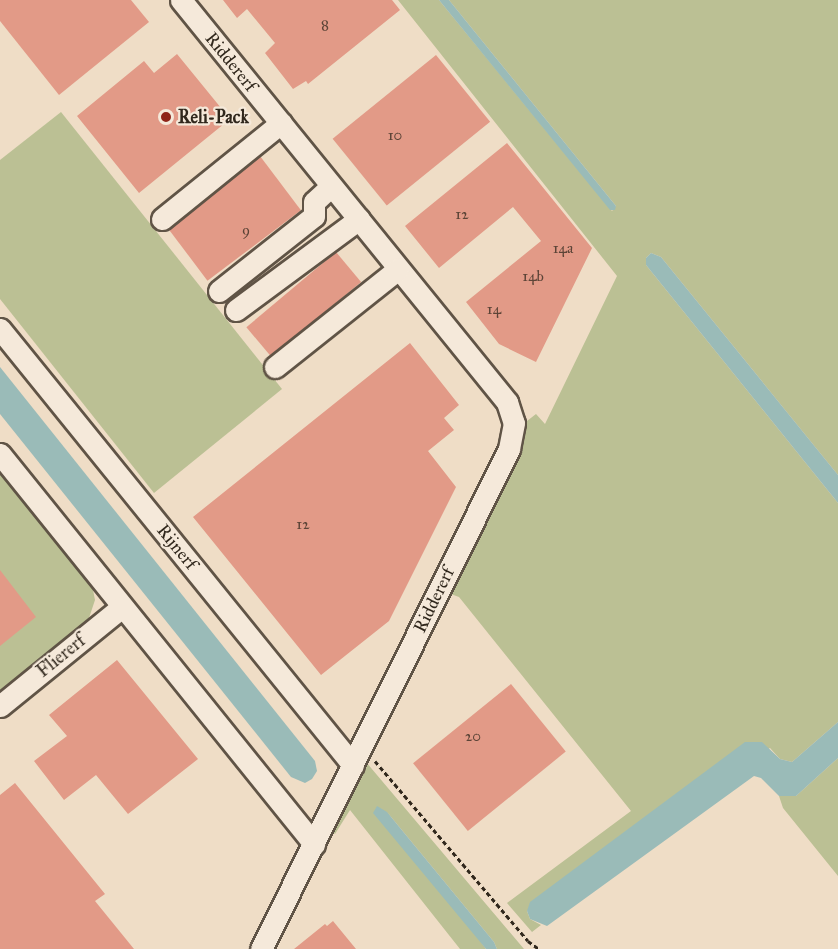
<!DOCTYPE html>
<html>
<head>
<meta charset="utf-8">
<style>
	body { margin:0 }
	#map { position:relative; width:838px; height:949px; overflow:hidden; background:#efddc6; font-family:"IM FELL Great Primer",serif }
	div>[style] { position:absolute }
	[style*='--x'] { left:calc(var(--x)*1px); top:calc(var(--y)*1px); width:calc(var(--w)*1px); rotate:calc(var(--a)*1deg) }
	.green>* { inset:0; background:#bbc094 }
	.water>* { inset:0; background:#9abbb8 }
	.building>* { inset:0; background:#e29a87; transform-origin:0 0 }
	.path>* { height:3px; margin-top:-1.5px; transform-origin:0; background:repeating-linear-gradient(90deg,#30271c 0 4.5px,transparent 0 7.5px) }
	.roads { filter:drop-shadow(2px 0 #605446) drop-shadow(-2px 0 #605446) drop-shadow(0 2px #605446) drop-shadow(0 -2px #605446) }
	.minor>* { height:21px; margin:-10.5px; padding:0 10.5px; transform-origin:10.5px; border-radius:10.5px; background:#f5e9da }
	.dots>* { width:16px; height:16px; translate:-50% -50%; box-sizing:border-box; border:3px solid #f5e9da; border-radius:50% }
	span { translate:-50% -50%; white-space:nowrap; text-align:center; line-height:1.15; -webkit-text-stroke:4.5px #f5e9da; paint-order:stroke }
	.number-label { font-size:15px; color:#5c4437 }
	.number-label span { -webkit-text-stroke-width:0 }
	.street-label { font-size:18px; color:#30271c }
	.poi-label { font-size:18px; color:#30271c; font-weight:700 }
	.left { translate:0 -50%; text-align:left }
</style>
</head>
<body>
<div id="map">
	<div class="green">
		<i style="clip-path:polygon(398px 0,439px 0,612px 211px,616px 206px,449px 0,838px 0,838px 475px,661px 257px,651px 253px,646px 258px,646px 265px,838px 503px,838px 722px,792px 762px,780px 759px,770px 748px,527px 911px,530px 919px,541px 925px,532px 932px,507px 903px,631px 811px,459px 597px,448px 593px,524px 441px,527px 421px,536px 414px,545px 424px,617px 276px)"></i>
		<i style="clip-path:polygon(61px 112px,282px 389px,154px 493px,0 299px,0 160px)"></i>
		<i style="clip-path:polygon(0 467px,92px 585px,95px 600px,88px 621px,0 694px)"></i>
		<i style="clip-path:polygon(838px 758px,838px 876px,783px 808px,779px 796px,796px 796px)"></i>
		<i style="clip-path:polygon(364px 762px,366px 762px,524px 949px,497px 949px,494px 942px,387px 812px,486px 949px,460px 949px,350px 810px,335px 834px,331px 829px)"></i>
	</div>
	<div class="water">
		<i style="clip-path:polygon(439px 0,449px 0,616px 206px,615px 210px,610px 210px)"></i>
		<i style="clip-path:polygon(651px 253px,661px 257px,838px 475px,838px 503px,646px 265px,646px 258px)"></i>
		<i style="clip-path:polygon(0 367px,315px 761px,317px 771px,312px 779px,305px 783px,291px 777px,0 414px)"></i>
		<i style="clip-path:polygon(838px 722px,838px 758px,796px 796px,779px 796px,761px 778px,754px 776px,547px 926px,530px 919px,527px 911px,530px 902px,745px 742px,762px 742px,780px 759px,792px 762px)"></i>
		<i style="clip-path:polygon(377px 806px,387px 812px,494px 942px,497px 949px,486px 949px,373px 813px)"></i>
	</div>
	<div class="building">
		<i style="clip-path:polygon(0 0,131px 0,149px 22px,59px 95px,0 21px)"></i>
		<i style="clip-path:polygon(223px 0,392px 0,400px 10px,308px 84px,306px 81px,293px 89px,265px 53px,275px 43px,247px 9px,237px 18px)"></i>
		<i style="clip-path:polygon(177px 54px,230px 119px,139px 193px,77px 116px,144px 61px,154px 73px)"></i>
		<i style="left:436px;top:55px;width:86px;height:133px;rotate:51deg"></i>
		<i style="clip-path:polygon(507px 143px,592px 248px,536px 362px,499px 344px,466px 302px,541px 241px,513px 207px,439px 268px,405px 226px)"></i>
		<i style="left:260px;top:156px;width:68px;height:117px;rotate:53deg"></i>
		<i style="left:336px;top:252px;width:39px;height:117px;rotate:50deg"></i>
		<i style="clip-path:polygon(410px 343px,459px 405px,444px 418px,454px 430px,428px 451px,456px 487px,389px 621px,321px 675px,193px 517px)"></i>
		<i style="clip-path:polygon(0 570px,36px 617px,0 646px)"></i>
		<i style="clip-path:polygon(117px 660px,198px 759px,128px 814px,96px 775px,64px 800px,34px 761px,67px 736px,49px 715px)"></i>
		<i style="left:511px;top:684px;width:87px;height:126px;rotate:51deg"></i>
		<i style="clip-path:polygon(15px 783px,105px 894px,95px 901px,134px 949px,0 949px,0 795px)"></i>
		<i style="clip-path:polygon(333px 921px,356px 949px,294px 949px,325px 924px,327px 926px)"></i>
	</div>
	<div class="path">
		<i style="--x:375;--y:761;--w:236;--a:49.6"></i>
		<i style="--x:528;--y:941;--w:14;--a:36"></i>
	</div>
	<div class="roads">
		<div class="minor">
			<i style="--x:181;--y:0;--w:518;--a:50.96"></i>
			<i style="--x:507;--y:402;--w:22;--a:72"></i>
			<i style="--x:514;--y:423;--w:26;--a:101"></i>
			<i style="--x:509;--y:449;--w:558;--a:116.38"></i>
			<i style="--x:162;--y:219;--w:153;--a:-38.9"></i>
			<i style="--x:219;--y:291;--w:121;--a:-38.3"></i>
			<i style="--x:314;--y:216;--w:14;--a:-90"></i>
			<i style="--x:314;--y:202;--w:23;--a:-43"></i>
			<i style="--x:236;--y:310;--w:153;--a:-36.5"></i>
			<i style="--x:0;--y:329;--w:561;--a:51.01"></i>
			<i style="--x:275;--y:367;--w:157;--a:-38.5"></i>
			<i style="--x:0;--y:454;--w:501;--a:51.16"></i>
			<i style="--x:0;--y:706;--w:157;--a:-39.1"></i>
		</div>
	</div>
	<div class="dots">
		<i style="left:166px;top:117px;background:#8f2418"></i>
	</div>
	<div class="number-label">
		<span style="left:325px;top:26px">8</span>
		<span style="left:395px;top:136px">10</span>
		<span style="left:462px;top:215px">12</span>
		<span style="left:246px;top:231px">9</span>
		<span style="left:563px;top:249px">14a</span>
		<span style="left:533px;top:277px">14b</span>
		<span style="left:494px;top:310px">14</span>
		<span style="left:303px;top:525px">12</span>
		<span style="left:473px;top:737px">20</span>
	</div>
	<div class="street-label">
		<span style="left:231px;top:62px;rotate:51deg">Riddererf</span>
		<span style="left:177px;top:547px;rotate:51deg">Rijnerf</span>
		<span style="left:434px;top:600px;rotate:-64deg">Riddererf</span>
		<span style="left:61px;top:656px;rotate:-39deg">Fliererf</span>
	</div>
	<div class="poi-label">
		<span class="left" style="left:178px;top:117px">Reli-Pack</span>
	</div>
</div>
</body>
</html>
